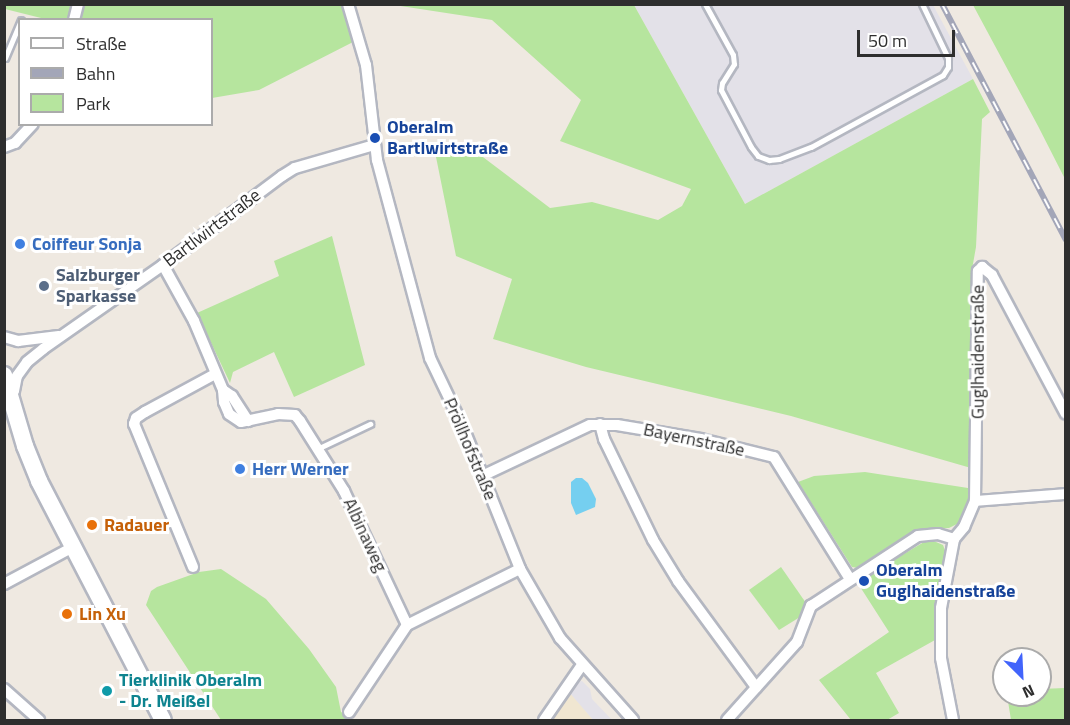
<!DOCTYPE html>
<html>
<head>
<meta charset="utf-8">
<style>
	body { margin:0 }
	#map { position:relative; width:1070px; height:725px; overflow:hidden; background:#efe9e1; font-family:"Titillium Web",sans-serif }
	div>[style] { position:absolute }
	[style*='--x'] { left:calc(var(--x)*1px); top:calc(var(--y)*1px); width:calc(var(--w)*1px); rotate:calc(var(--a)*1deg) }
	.industrial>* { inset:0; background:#e3e1e8 }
	.education>* { inset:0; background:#f0e6d1 }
	.green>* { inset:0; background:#b6e59e }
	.water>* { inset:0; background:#75cff0 }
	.roads { filter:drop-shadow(2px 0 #b4b7c1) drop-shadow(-2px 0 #b4b7c1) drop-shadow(0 2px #b4b7c1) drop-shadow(0 -2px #b4b7c1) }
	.lane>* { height:5px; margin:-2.5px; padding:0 2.5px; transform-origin:2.5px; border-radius:2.5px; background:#fff }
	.street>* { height:10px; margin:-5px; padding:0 5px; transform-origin:5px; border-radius:5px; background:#fff }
	.secondary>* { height:16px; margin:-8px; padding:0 8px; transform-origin:8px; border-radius:8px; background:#fff }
	.rail>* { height:6px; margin-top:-3px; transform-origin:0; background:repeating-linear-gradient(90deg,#fff 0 11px,#a3a6b8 0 22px); box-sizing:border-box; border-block:2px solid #a3a6b8 }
	.dots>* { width:16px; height:16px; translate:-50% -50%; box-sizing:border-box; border:3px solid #fff; border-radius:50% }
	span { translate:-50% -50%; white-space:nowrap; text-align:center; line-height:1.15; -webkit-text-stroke:6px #fff; paint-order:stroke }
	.transit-label { font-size:18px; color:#164399; font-weight:700 }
	.left { translate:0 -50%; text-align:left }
	.street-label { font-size:18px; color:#2e2e2e }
	.shop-label { font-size:18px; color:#366cbe; font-weight:700 }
	.service-label { font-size:18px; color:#4e5e75; font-weight:700 }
	.food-label { font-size:18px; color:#c56008; font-weight:700 }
	.culture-label { font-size:18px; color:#0d838f; font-weight:700 }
	.frame { position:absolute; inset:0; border:6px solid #2e2e2e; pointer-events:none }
	.legend { position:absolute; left:18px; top:18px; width:195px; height:108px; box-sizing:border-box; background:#fff; border:2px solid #ababab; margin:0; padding:8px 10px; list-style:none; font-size:18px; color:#2e2e2e }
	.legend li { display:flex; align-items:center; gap:12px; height:30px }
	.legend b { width:30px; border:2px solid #ababab }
	.north { position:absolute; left:992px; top:647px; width:60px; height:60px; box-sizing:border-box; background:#fff; border:2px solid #ababab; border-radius:50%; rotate:156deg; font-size:16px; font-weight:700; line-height:24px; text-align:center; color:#2e2e2e }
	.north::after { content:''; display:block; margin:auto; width:21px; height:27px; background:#4264fb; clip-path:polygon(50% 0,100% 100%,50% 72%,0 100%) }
	.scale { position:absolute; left:857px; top:30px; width:98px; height:27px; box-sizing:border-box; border:3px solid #2e2e2e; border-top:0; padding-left:8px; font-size:18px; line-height:21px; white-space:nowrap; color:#2e2e2e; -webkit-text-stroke:4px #fff; paint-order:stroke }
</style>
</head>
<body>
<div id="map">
	<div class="industrial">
		<i style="clip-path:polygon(634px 5px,933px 5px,973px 79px,745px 204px)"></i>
		<i style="clip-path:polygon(582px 681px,590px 689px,592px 699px,612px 720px,593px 720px,569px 693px,574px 683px)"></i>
	</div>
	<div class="education">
		<i style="clip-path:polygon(569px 692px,593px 720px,552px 720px)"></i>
	</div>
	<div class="green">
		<i style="clip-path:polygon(4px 5px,74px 5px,71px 20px,45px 19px,5px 9px)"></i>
		<i style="clip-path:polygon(82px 5px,344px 5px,355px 41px,259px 90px,212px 98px,212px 20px,79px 20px)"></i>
		<i style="clip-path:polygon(394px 5px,634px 5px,745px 204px,973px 79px,990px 112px,982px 119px,976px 247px,971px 275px,975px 331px,971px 468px,791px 416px,586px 367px,493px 339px,512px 279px,456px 256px,436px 157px,471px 148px,550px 208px,592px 202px,658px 220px,682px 206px,691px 189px,560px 141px,581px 100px,492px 20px)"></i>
		<i style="clip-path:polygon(973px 5px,1065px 5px,1065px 179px,1038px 126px)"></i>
		<i style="clip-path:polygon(332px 236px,365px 365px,294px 397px,274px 352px,233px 372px,230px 383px,197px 313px,279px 276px,274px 261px)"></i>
		<i style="clip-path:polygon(865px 472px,968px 488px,971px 502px,961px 522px,949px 528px,922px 529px,858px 568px,852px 567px,798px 482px,814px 476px)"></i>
		<i style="clip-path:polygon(929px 539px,943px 545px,946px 553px,935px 640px,876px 673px,899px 713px,887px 720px,851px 720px,819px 680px,889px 632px,857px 582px)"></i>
		<i style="clip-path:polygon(781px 567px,806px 603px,800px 617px,779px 630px,749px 590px)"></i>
		<i style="clip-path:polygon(221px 569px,266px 599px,309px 649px,336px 687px,341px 712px,354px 720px,221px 720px,146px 605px,151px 591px,157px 587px,199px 572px)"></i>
		<i style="clip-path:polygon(1065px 688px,1065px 720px,1011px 720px,1007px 695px,1040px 695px,1040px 689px)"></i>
	</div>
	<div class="water">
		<i style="clip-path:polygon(576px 478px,582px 478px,588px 483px,596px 499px,595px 507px,576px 515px,571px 503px,571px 482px)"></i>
	</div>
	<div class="roads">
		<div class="lane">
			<i style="--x:705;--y:4;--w:58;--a:61.2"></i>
			<i style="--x:733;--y:55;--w:9;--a:84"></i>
			<i style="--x:734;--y:64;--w:22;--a:122"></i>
			<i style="--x:722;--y:83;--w:7;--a:98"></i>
			<i style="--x:721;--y:90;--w:64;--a:62.2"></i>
			<i style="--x:751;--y:147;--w:11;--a:52"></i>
			<i style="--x:758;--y:156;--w:12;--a:20"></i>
			<i style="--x:769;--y:160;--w:10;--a:-6"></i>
			<i style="--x:779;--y:159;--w:34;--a:-21"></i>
			<i style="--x:811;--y:147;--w:150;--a:-28.6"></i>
			<i style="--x:943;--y:75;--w:9;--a:-58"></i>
			<i style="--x:948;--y:67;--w:9;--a:-90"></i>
			<i style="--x:948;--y:58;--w:60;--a:-115.7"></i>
			<i style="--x:5;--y:58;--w:41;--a:-67.2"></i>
			<i style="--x:317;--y:449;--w:59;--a:-25.3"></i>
		</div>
		<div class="street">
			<i style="--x:348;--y:4;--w:64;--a:73.6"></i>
			<i style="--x:366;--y:65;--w:96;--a:83.4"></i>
			<i style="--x:377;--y:160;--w:205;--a:75"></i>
			<i style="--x:430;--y:358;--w:76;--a:64.4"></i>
			<i style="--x:463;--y:427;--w:153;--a:68.1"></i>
			<i style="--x:520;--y:569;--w:80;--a:59.9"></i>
			<i style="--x:560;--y:638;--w:110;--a:48.3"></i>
			<i style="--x:74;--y:20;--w:16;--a:-76"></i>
			<i style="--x:4;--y:147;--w:12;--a:-20"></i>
			<i style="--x:15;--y:143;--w:26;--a:-47"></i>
			<i style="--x:163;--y:265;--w:64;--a:61"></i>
			<i style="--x:194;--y:321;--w:75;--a:67.2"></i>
			<i style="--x:223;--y:390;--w:12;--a:85"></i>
			<i style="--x:224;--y:402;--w:13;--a:67"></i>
			<i style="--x:229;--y:414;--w:14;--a:34"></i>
			<i style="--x:241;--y:422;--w:38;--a:-12"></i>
			<i style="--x:278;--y:414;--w:17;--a:3"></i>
			<i style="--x:295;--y:415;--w:8;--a:50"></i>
			<i style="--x:300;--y:421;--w:83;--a:57.8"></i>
			<i style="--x:344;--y:491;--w:148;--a:64.8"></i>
			<i style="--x:4;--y:337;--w:15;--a:16"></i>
			<i style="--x:18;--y:341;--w:41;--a:-7"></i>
			<i style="--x:223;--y:390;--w:11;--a:34"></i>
			<i style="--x:232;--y:396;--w:30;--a:57"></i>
			<i style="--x:9;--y:393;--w:5;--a:-22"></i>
			<i style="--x:14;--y:391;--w:15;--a:-79"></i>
			<i style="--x:17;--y:376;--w:17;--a:-54"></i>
			<i style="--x:27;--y:362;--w:21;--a:-39"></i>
			<i style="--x:43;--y:349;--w:146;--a:-35"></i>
			<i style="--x:163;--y:265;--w:149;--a:-36.8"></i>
			<i style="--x:282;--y:176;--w:15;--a:-32"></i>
			<i style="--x:295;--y:168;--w:82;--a:-16.2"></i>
			<i style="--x:600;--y:424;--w:16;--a:75"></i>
			<i style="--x:604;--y:439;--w:112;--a:64.1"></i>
			<i style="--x:653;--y:540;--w:48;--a:58.6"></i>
			<i style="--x:678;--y:581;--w:132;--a:53.7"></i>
			<i style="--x:482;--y:476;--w:119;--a:-25.3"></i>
			<i style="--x:590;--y:425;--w:27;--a:0"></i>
			<i style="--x:617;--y:425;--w:85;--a:9.5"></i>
			<i style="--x:701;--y:439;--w:75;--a:13.9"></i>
			<i style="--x:774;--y:457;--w:144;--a:58.1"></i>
			<i style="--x:975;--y:501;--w:91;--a:-4.4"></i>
			<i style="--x:193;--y:567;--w:155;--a:-112.4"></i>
			<i style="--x:134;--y:424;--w:6;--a:-72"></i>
			<i style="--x:136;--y:418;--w:11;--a:-34"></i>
			<i style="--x:145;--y:412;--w:80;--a:-28.5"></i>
			<i style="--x:4;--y:584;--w:76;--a:-28.2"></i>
			<i style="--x:4;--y:689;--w:47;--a:41.5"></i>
			<i style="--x:349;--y:712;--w:105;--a:-56.3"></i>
			<i style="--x:407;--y:625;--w:126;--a:-26.4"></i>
			<i style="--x:544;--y:720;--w:67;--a:-55.4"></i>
			<i style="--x:727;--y:720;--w:105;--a:-48.1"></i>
			<i style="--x:797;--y:642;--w:39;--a:-69"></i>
			<i style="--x:811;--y:606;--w:128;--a:-33.2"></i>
			<i style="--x:918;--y:536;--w:20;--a:-6"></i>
			<i style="--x:938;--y:534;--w:17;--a:17"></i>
			<i style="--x:953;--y:720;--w:63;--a:-101"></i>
			<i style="--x:941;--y:658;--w:50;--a:-90"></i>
			<i style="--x:941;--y:608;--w:70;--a:-79.3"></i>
			<i style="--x:954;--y:539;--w:16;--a:-50"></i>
			<i style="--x:964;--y:527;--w:28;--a:-67"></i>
			<i style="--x:975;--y:501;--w:230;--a:-89.3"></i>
			<i style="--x:978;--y:271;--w:6;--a:-45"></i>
			<i style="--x:982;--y:267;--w:13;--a:39"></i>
			<i style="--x:992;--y:275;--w:157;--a:62"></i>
		</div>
		<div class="secondary">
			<i style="--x:4;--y:375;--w:74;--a:73.5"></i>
			<i style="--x:25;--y:446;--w:38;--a:68"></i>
			<i style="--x:39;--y:481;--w:269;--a:62.6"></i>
		</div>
	</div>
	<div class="rail">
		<i style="--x:942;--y:4;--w:267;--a:62.3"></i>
	</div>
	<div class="dots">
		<i style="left:375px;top:138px;background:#1a4fb4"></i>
		<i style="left:20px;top:244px;background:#3f7fe0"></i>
		<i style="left:44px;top:286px;background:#5c6f8a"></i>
		<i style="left:240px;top:469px;background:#3f7fe0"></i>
		<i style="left:92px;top:525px;background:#e8710a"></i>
		<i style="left:864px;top:581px;background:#1a4fb4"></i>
		<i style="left:67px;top:614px;background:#e8710a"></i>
		<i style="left:107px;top:691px;background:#0f9aa8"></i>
	</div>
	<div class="transit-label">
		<span class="left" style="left:387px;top:138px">Oberalm<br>Bartlwirtstraße</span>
		<span class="left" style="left:876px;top:581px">Oberalm<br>Guglhaidenstraße</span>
	</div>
	<div class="street-label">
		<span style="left:212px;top:228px;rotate:-37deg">Bartlwirtstraße</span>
		<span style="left:978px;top:352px;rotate:-90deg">Guglhaidenstraße</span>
		<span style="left:694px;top:440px;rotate:12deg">Bayernstraße</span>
		<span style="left:470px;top:449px;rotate:67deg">Pröllhofstraße</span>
		<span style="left:365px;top:535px;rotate:65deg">Albinaweg</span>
	</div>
	<div class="shop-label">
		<span class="left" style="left:32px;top:244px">Coiffeur Sonja</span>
		<span class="left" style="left:252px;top:469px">Herr Werner</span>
	</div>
	<div class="service-label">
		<span class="left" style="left:56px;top:286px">Salzburger<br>Sparkasse</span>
	</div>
	<div class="food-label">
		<span class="left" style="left:104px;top:525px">Radauer</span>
		<span class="left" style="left:79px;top:614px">Lin Xu</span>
	</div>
	<div class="culture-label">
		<span class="left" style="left:119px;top:691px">Tierklinik Oberalm<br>- Dr. Meißel</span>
	</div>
	<div class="frame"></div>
	<ul class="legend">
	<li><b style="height:8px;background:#fff"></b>Straße</li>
	<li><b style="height:8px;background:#a3a6b8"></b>Bahn</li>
	<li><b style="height:16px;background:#b6e59e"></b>Park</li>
	</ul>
	<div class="north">N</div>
	<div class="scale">50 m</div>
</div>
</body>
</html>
